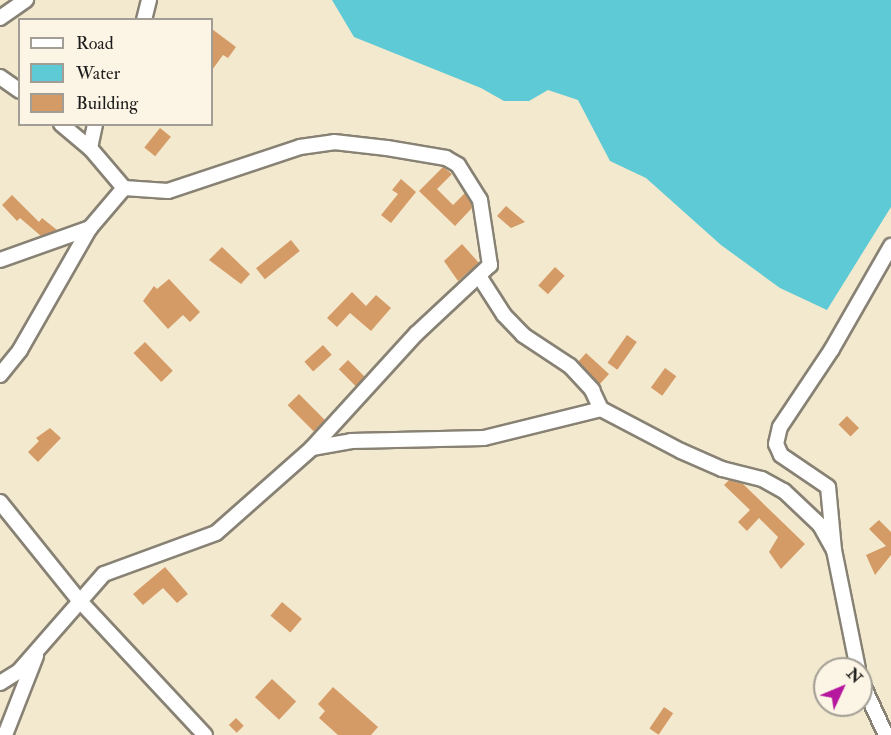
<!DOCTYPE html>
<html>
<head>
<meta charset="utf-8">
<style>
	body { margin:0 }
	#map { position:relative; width:891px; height:735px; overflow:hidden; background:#f3e9ce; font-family:"IM FELL Double Pica",serif }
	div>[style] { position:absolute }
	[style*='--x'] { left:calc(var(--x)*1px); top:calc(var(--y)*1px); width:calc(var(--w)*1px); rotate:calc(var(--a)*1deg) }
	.water>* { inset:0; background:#5dcad5 }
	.building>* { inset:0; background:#d59b66; transform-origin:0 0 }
	.roads { filter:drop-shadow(2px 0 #888275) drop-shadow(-2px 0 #888275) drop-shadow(0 2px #888275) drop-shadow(0 -2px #888275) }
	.minor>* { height:14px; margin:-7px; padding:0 7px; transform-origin:7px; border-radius:7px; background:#fff }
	span { translate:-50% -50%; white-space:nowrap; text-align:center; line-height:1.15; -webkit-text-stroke:5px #fcf5e5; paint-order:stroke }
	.legend { position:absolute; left:18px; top:18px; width:195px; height:108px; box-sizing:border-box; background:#fcf5e5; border:2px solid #a29e95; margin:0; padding:8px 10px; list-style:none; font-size:18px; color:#1c1c1c }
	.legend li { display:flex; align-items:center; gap:12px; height:30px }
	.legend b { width:30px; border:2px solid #a29e95 }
	.north { position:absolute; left:813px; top:657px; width:60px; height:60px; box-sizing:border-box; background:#fcf5e5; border:2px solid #a29e95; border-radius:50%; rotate:46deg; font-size:16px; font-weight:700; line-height:24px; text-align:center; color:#1c1c1c }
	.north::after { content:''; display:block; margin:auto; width:21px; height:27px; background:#b5179e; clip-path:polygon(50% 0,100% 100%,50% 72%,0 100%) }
</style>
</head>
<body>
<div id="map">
	<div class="water">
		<i style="clip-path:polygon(332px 0,891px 0,891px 207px,827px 310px,780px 288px,721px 245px,646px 178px,610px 161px,578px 100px,548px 90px,529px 101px,504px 101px,481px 88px,354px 37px)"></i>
	</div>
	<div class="building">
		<i style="clip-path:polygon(212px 29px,236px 47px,228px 58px,223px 55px,212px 70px)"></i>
		<i style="left:160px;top:128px;width:14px;height:25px;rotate:39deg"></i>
		<i style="clip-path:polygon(443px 167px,452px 174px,437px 189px,453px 205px,465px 193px,471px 203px,472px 208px,455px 226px,419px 191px)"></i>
		<i style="clip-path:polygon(401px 179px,416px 192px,391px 223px,381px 215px,398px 194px,392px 190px)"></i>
		<i style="clip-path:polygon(12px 195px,39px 222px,42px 218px,57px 230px,41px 236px,20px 218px,17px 221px,2px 205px)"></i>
		<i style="clip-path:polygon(506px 206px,525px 222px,511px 228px,497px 216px)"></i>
		<i style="left:291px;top:240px;width:14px;height:45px;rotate:51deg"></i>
		<i style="clip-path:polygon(462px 244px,479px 263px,458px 281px,444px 261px)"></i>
		<i style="clip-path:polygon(222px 247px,250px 274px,241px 284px,209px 260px)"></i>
		<i style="left:555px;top:267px;width:13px;height:25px;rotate:42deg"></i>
		<i style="clip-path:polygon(169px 279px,200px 312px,190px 322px,183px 315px,168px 329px,143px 301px,154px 286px,157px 289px)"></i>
		<i style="clip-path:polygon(352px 292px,366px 306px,376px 295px,391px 308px,371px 331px,350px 313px,337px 327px,327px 318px)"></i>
		<i style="left:627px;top:335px;width:12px;height:34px;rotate:35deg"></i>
		<i style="left:145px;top:342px;width:40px;height:16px;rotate:46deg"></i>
		<i style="left:323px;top:345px;width:13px;height:25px;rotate:48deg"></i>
		<i style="clip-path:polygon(586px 353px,609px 374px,599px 385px,578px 362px)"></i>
		<i style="left:348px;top:360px;width:24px;height:13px;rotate:45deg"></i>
		<i style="left:665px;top:368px;width:14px;height:24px;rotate:36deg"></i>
		<i style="left:299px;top:394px;width:37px;height:16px;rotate:45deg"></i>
		<i style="left:847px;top:416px;width:17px;height:12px;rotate:45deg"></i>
		<i style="clip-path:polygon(50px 428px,61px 438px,38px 462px,28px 452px,39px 441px,36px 438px)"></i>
		<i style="clip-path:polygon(729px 480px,743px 484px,805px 544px,781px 569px,769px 552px,778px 537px,759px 518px,747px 531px,738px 522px,750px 510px,724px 485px)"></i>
		<i style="clip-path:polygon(879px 520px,891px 532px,891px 555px,875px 575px,866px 555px,886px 546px,869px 529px)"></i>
		<i style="clip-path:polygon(165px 567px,188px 594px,177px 603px,163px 588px,143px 605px,133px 594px)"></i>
		<i style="left:282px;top:602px;width:26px;height:18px;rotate:40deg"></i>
		<i style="left:272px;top:679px;width:33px;height:25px;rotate:43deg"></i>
		<i style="clip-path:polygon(333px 687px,378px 727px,371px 735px,338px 735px,319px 718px,325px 711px,318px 704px)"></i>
		<i style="left:664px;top:707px;width:11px;height:26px;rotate:34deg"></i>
		<i style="left:236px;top:718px;width:11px;height:10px;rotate:45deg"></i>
	</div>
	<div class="roads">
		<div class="minor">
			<i style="--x:0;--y:18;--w:32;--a:-35"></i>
			<i style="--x:144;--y:20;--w:21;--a:-76"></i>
			<i style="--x:0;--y:77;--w:24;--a:35"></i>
			<i style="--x:61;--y:124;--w:38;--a:40"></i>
			<i style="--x:90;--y:148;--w:52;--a:49.6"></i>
			<i style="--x:90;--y:148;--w:25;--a:-78"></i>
			<i style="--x:0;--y:260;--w:96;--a:-19.6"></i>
			<i style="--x:90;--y:228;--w:52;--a:-49.6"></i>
			<i style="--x:124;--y:188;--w:44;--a:3.9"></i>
			<i style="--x:168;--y:191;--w:139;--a:-18.4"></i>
			<i style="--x:300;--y:147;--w:34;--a:-8"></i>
			<i style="--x:334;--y:142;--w:53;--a:6.5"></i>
			<i style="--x:387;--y:148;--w:60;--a:9.6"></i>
			<i style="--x:446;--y:158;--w:14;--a:30"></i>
			<i style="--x:458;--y:165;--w:41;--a:57.8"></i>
			<i style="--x:480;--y:200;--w:66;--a:81.3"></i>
			<i style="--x:490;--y:265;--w:101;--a:137"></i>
			<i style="--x:416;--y:334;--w:154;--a:132.4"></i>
			<i style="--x:479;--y:276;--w:46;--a:57.3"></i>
			<i style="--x:504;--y:315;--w:28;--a:46"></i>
			<i style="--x:523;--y:335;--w:56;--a:33.4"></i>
			<i style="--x:570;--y:366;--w:33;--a:47"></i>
			<i style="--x:592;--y:390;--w:21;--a:65"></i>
			<i style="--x:0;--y:375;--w:32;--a:-51"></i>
			<i style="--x:20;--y:350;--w:141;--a:-60.2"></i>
			<i style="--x:0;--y:502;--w:124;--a:51.2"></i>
			<i style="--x:78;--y:599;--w:186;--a:47"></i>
			<i style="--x:858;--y:669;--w:121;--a:-101.4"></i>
			<i style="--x:834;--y:550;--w:63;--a:-95.4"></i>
			<i style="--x:828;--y:487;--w:57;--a:-145.8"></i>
			<i style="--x:781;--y:455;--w:12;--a:-114"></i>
			<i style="--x:776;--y:444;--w:17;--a:-77"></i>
			<i style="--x:780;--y:427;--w:94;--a:-56.3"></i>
			<i style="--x:832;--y:349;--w:119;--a:-60.2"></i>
			<i style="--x:861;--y:681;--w:60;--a:65.2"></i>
			<i style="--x:0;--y:683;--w:22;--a:-32"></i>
			<i style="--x:19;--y:671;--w:129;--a:-48.8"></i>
			<i style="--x:104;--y:574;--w:119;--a:-20.1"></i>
			<i style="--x:216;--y:533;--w:128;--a:-41.5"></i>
			<i style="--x:312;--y:448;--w:40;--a:-10"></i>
			<i style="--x:351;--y:441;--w:133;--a:-1.3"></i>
			<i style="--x:484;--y:438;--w:121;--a:-13.9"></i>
			<i style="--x:601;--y:409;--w:90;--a:27.7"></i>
			<i style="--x:681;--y:451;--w:45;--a:23.7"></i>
			<i style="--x:722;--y:469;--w:41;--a:14"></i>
			<i style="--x:762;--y:479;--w:25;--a:29"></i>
			<i style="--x:784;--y:491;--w:50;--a:43.4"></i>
			<i style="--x:820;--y:525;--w:29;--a:61"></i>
			<i style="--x:5;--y:735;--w:85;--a:-68.6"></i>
		</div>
	</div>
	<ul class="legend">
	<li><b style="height:8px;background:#fff"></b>Road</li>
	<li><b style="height:16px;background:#5dcad5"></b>Water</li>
	<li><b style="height:16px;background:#d59b66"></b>Building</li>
	</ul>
	<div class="north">N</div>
</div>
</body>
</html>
